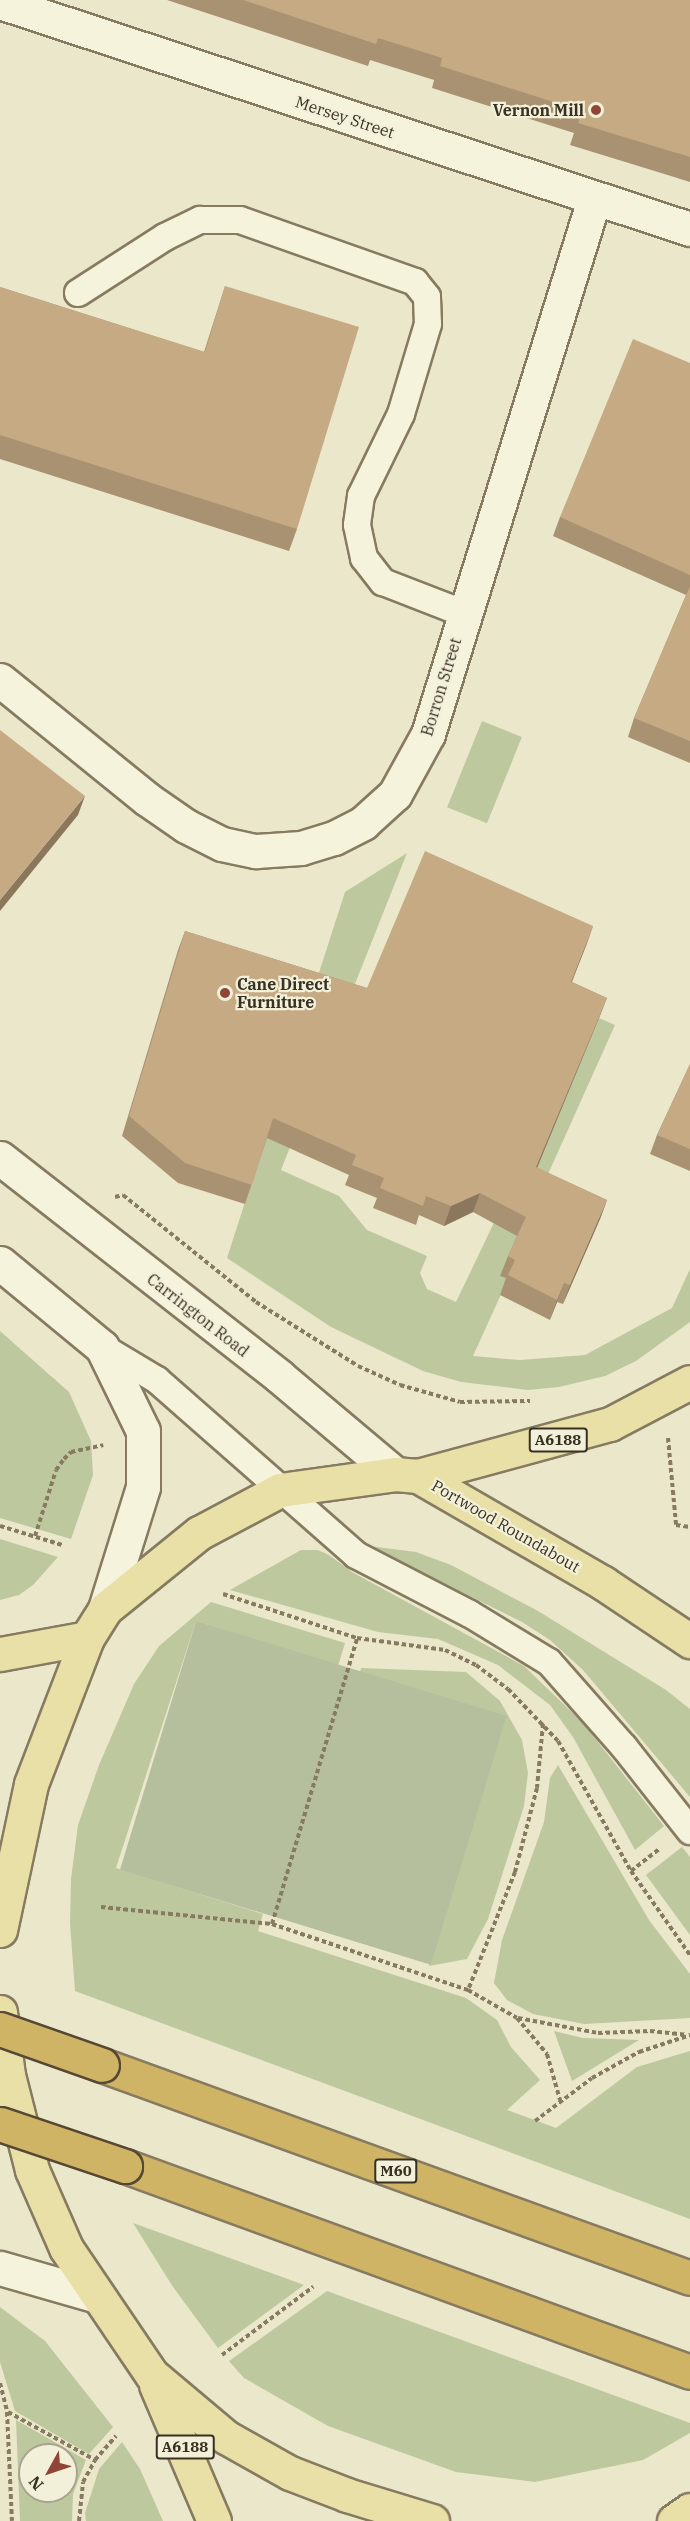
<!DOCTYPE html>
<html>
<head>
<meta charset="utf-8">
<style>
	body { margin:0 }
	#map { position:relative; width:690px; height:2521px; overflow:hidden; background:#ebe7cb; font-family:"IBM Plex Serif",serif }
	div>[style] { position:absolute }
	[style*='--x'] { left:calc(var(--x)*1px); top:calc(var(--y)*1px); width:calc(var(--w)*1px); rotate:calc(var(--a)*1deg) }
	.green>* { inset:0; background:#bdc89f; transform-origin:0 0 }
	.cemetery>* { inset:0; background:#b5be9d; transform-origin:0 0 }
	.path>* { height:4px; margin-top:-2px; transform-origin:0; background:repeating-linear-gradient(90deg,#867b60 0 4.5px,transparent 0 7.5px) }
	.roads { filter:drop-shadow(2px 0 #867b60) drop-shadow(-2px 0 #867b60) drop-shadow(0 2px #867b60) drop-shadow(0 -2px #867b60) }
	.lane>* { height:26px; margin:-13px; padding:0 13px; transform-origin:13px; border-radius:13px; background:#f6f3dd }
	.street>* { height:33px; margin:-16.5px; padding:0 16.5px; transform-origin:16.5px; border-radius:16.5px; background:#f6f3dd }
	.secondary>* { height:33px; margin:-16.5px; padding:0 16.5px; transform-origin:16.5px; border-radius:16.5px; background:#f6f3dd }
	.primary>* { height:33px; margin:-16.5px; padding:0 16.5px; transform-origin:16.5px; border-radius:16.5px; background:#e9e0a7 }
	.highway>* { height:33px; margin:-16.5px; padding:0 16.5px; transform-origin:16.5px; border-radius:16.5px; background:#d0b465 }
	.bridges { filter:drop-shadow(2px 0 #554934) drop-shadow(-2px 0 #554934) drop-shadow(0 2px #554934) drop-shadow(0 -2px #554934) }
	.highway-bridge>* { height:33px; margin:-16.5px; padding:0 16.5px; transform-origin:16.5px; border-radius:16.5px; background:#d0b465 }
	.wall>* { inset:0; background:#a99272 }
	.shaded-wall>* { inset:0; background:#8a775c }
	.building>* { inset:0; background:#c5aa84 }
	.dots>* { width:16px; height:16px; translate:-50% -50%; box-sizing:border-box; border:3px solid #f3f0da; border-radius:50% }
	span { translate:-50% -50%; white-space:nowrap; text-align:center; line-height:1.15; -webkit-text-stroke:4.5px #f3f0da; paint-order:stroke }
	.shield-label span { padding:2px 4px; background:#f3f0da; border:2px solid; border-radius:4px; -webkit-text-stroke-width:0 }
	.shield-label { font-size:15px; color:#383122; font-weight:700 }
	.poi-label { font-size:16px; color:#383122; font-weight:700 }
	.right { translate:-100% -50%; text-align:right }
	.left { translate:0 -50%; text-align:left }
	.street-label { font-size:16px; color:#383122 }
	.north { position:absolute; left:18px; top:2443px; width:60px; height:60px; box-sizing:border-box; background:#f3f0da; border:2px solid #a8a490; border-radius:50%; rotate:230deg; font-size:16px; font-weight:700; line-height:24px; text-align:center; color:#383122 }
	.north::after { content:''; display:block; margin:auto; width:21px; height:27px; background:#904536; clip-path:polygon(50% 0,100% 100%,50% 72%,0 100%) }
</style>
</head>
<body>
<div id="map">
	<div class="green">
		<i style="left:482px;top:721px;width:43px;height:93px;rotate:22deg"></i>
		<i style="clip-path:polygon(407px 853px,281px 1170px,339px 1196px,367px 1230px,427px 1256px,420px 1273px,427px 1289px,456px 1302px,513px 1183px,527px 1190px,599px 1018px,615px 1025px,540px 1192px,508px 1279px,473px 1356px,520px 1360px,585px 1355px,672px 1308px,690px 1269px,690px 1322px,636px 1361px,605px 1376px,559px 1387px,528px 1390px,461px 1382px,423px 1371px,331px 1327px,227px 1258px,345px 892px)"></i>
		<i style="clip-path:polygon(0 1331px,69px 1392px,91px 1441px,93px 1475px,71px 1539px,0 1518px)"></i>
		<i style="clip-path:polygon(0 1539px,58px 1557px,33px 1585px,19px 1595px,0 1600px)"></i>
		<i style="clip-path:polygon(369px 1546px,416px 1552px,451px 1565px,538px 1611px,666px 1690px,690px 1709px,690px 1797px,583px 1670px,550px 1640px,522px 1622px)"></i>
		<i style="clip-path:polygon(301px 1550px,318px 1550px,329px 1555px,352px 1572px,524px 1666px,583px 1723px,664px 1826px,635px 1850px,573px 1737px,550px 1705px,498px 1665px,438px 1639px,378px 1632px,230px 1590px)"></i>
		<i style="clip-path:polygon(211px 1602px,345px 1643px,338px 1666px,196px 1621px,116px 1868px,263px 1914px,258px 1931px,466px 1998px,497px 2020px,511px 2047px,540px 2080px,507px 2110px,556px 2128px,637px 2067px,690px 2051px,690px 2219px,75px 1991px,70px 1923px,71px 1879px,78px 1825px,99px 1765px,134px 1684px,159px 1646px)"></i>
		<i style="clip-path:polygon(361px 1668px,466px 1672px,500px 1701px,522px 1740px,528px 1773px,524px 1806px,488px 1919px,467px 1959px,429px 1966px,506px 1718px,360px 1672px)"></i>
		<i style="clip-path:polygon(558px 1765px,649px 1920px,690px 1974px,690px 2018px,584px 2024px,533px 2014px,507px 2000px,494px 1983px,502px 1940px,544px 1822px,550px 1778px)"></i>
		<i style="clip-path:polygon(682px 1847px,690px 1857px,690px 1935px,646px 1875px)"></i>
		<i style="clip-path:polygon(554px 2031px,583px 2038px,639px 2040px,572px 2081px)"></i>
		<i style="clip-path:polygon(133px 2223px,304px 2285px,218px 2348px,173px 2287px)"></i>
		<i style="clip-path:polygon(327px 2291px,690px 2423px,690px 2433px,643px 2460px,535px 2482px,456px 2472px,328px 2426px,244px 2378px,229px 2361px)"></i>
		<i style="clip-path:polygon(0 2307px,45px 2341px,113px 2427px,89px 2454px,15px 2411px,0 2362px)"></i>
		<i style="clip-path:polygon(evenodd,16px 2420px,86px 2460px,73px 2494px,72px 2521px,20px 2521px,16px 2420px,30px 2455px,66px 2455px,66px 2491px,30px 2491px,30px 2455px)"></i>
		<i style="clip-path:polygon(122px 2442px,140px 2469px,163px 2521px,86px 2521px,85px 2513px,99px 2469px)"></i>
	</div>
	<div class="cemetery">
		<i style="left:196px;top:1621px;width:325px;height:260px;rotate:17deg"></i>
	</div>
	<div class="path">
		<i style="--x:115;--y:1197;--w:8;--a:-14"></i>
		<i style="--x:123;--y:1195;--w:171;--a:38.8"></i>
		<i style="--x:256;--y:1302;--w:120;--a:32.1"></i>
		<i style="--x:358;--y:1366;--w:46;--a:24.3"></i>
		<i style="--x:400;--y:1385;--w:62;--a:15.8"></i>
		<i style="--x:460;--y:1402;--w:70;--a:-0.8"></i>
		<i style="--x:668;--y:1438;--w:87;--a:84.7"></i>
		<i style="--x:676;--y:1525;--w:14;--a:8"></i>
		<i style="--x:0;--y:1526;--w:65;--a:17"></i>
		<i style="--x:35;--y:1536;--w:69;--a:-72.3"></i>
		<i style="--x:56;--y:1470;--w:14;--a:-54"></i>
		<i style="--x:64;--y:1459;--w:10;--a:-45"></i>
		<i style="--x:71;--y:1452;--w:33;--a:-12"></i>
		<i style="--x:223;--y:1594;--w:141;--a:18.2"></i>
		<i style="--x:357;--y:1638;--w:89;--a:7.8"></i>
		<i style="--x:445;--y:1650;--w:34;--a:26"></i>
		<i style="--x:476;--y:1665;--w:40;--a:37"></i>
		<i style="--x:508;--y:1689;--w:72;--a:46.1"></i>
		<i style="--x:558;--y:1741;--w:149;--a:60.7"></i>
		<i style="--x:631;--y:1871;--w:103;--a:54.9"></i>
		<i style="--x:543;--y:1724;--w:64;--a:95.4"></i>
		<i style="--x:537;--y:1788;--w:87;--a:104.7"></i>
		<i style="--x:515;--y:1872;--w:127;--a:111.7"></i>
		<i style="--x:468;--y:1990;--w:56;--a:29.7"></i>
		<i style="--x:517;--y:2018;--w:47;--a:50.2"></i>
		<i style="--x:547;--y:2054;--w:48;--a:74.2"></i>
		<i style="--x:631;--y:1871;--w:36;--a:-38"></i>
		<i style="--x:101;--y:1907;--w:172;--a:5.7"></i>
		<i style="--x:272;--y:1924;--w:207;--a:18.6"></i>
		<i style="--x:272;--y:1924;--w:298;--a:-73.4"></i>
		<i style="--x:518;--y:2018;--w:81;--a:10.6"></i>
		<i style="--x:598;--y:2033;--w:52;--a:-2.2"></i>
		<i style="--x:650;--y:2031;--w:36;--a:6"></i>
		<i style="--x:535;--y:2121;--w:71;--a:-37"></i>
		<i style="--x:592;--y:2078;--w:54;--a:-29"></i>
		<i style="--x:639;--y:2052;--w:54;--a:-18.4"></i>
		<i style="--x:222;--y:2355;--w:114;--a:-36.8"></i>
		<i style="--x:0;--y:2383;--w:30;--a:76"></i>
		<i style="--x:7;--y:2412;--w:109;--a:87.4"></i>
		<i style="--x:8;--y:2412;--w:99;--a:28.9"></i>
		<i style="--x:79;--y:2521;--w:39;--a:-84"></i>
		<i style="--x:83;--y:2482;--w:25;--a:-61"></i>
		<i style="--x:95;--y:2460;--w:32;--a:-49"></i>
	</div>
	<div class="roads">
		<div class="lane">
			<i style="--x:78;--y:293;--w:103;--a:-32.8"></i>
			<i style="--x:165;--y:237;--w:39;--a:-26"></i>
			<i style="--x:200;--y:220;--w:40;--a:0"></i>
			<i style="--x:240;--y:220;--w:186;--a:19.5"></i>
			<i style="--x:415;--y:282;--w:19;--a:51"></i>
			<i style="--x:427;--y:297;--w:27;--a:88"></i>
			<i style="--x:428;--y:324;--w:94;--a:106.7"></i>
			<i style="--x:401;--y:414;--w:91;--a:116"></i>
			<i style="--x:361;--y:496;--w:29;--a:98"></i>
			<i style="--x:357;--y:525;--w:34;--a:78"></i>
			<i style="--x:364;--y:558;--w:31;--a:52"></i>
			<i style="--x:383;--y:582;--w:86;--a:21.2"></i>
			<i style="--x:102;--y:1347;--w:64;--a:31"></i>
			<i style="--x:157;--y:1380;--w:265;--a:41.3"></i>
			<i style="--x:356;--y:1555;--w:128;--a:27.4"></i>
			<i style="--x:470;--y:1614;--w:92;--a:31.3"></i>
			<i style="--x:549;--y:1662;--w:113;--a:48.6"></i>
			<i style="--x:624;--y:1747;--w:107;--a:51.8"></i>
		</div>
		<div class="street">
			<i style="--x:0;--y:2;--w:726;--a:18.21"></i>
			<i style="--x:0;--y:680;--w:189;--a:39"></i>
			<i style="--x:147;--y:799;--w:47;--a:34.7"></i>
			<i style="--x:186;--y:826;--w:40;--a:26.6"></i>
			<i style="--x:222;--y:844;--w:35;--a:12"></i>
			<i style="--x:256;--y:851;--w:45;--a:-3.8"></i>
			<i style="--x:301;--y:848;--w:34;--a:-17"></i>
			<i style="--x:334;--y:838;--w:33;--a:-27"></i>
			<i style="--x:363;--y:823;--w:43;--a:-42.2"></i>
			<i style="--x:395;--y:794;--w:68;--a:-61.2"></i>
			<i style="--x:428;--y:734;--w:560;--a:-72.76"></i>
			<i style="--x:0;--y:2268;--w:98;--a:16"></i>
		</div>
		<div class="secondary">
			<i style="--x:0;--y:1158;--w:355;--a:38"></i>
			<i style="--x:280;--y:1377;--w:150;--a:40.1"></i>
			<i style="--x:0;--y:1263;--w:132;--a:39.5"></i>
			<i style="--x:102;--y:1347;--w:93;--a:64"></i>
			<i style="--x:143;--y:1431;--w:56;--a:90"></i>
			<i style="--x:143;--y:1487;--w:128;--a:107.3"></i>
		</div>
		<div class="primary">
			<i style="--x:418;--y:1476;--w:199;--a:-15.2"></i>
			<i style="--x:610;--y:1424;--w:90;--a:-27.7"></i>
			<i style="--x:0;--y:1654;--w:88;--a:-10.4"></i>
			<i style="--x:0;--y:1930;--w:149;--a:-78"></i>
			<i style="--x:31;--y:1784;--w:156;--a:-69"></i>
			<i style="--x:87;--y:1638;--w:34;--a:-58"></i>
			<i style="--x:105;--y:1609;--w:121;--a:-39"></i>
			<i style="--x:199;--y:1533;--w:92;--a:-28"></i>
			<i style="--x:280;--y:1490;--w:116;--a:-7.9"></i>
			<i style="--x:395;--y:1474;--w:23;--a:5"></i>
			<i style="--x:418;--y:1476;--w:214;--a:30"></i>
			<i style="--x:603;--y:1583;--w:105;--a:33.7"></i>
			<i style="--x:0;--y:2012;--w:64;--a:82.8"></i>
			<i style="--x:8;--y:2075;--w:98;--a:75.8"></i>
			<i style="--x:32;--y:2170;--w:85;--a:66.4"></i>
			<i style="--x:66;--y:2248;--w:153;--a:55.9"></i>
			<i style="--x:152;--y:2375;--w:97;--a:40"></i>
			<i style="--x:226;--y:2437;--w:73;--a:29.4"></i>
			<i style="--x:290;--y:2473;--w:61;--a:21.1"></i>
			<i style="--x:347;--y:2495;--w:89;--a:17"></i>
			<i style="--x:156;--y:2385;--w:148;--a:66.9"></i>
			<i style="--x:674;--y:2521;--w:19;--a:-35"></i>
		</div>
		<div class="highway">
			<i style="--x:102;--y:2065;--w:625;--a:19.91"></i>
			<i style="--x:125;--y:2166;--w:601;--a:20.03"></i>
		</div>
	</div>
	<div class="bridges">
		<div class="highway-bridge">
			<i style="--x:0;--y:2029;--w:108;--a:19.4"></i>
			<i style="--x:0;--y:2124;--w:132;--a:18.6"></i>
		</div>
	</div>
	<div class="wall">
		<i style="clip-path:polygon(167px 0,690px 0,690px 182px,570px 145px,574px 133px,432px 88px,434px 80px,370px 60px,368px 66px)"></i>
		<i style="clip-path:polygon(225px 286px,297px 529px,289px 551px,0 459px,0 287px,204px 352px)"></i>
		<i style="clip-path:polygon(690px 363px,690px 763px,628px 737px,634px 718px,686px 595px,553px 536px,560px 517px)"></i>
		<i style="clip-path:polygon(593px 926px,572px 982px,607px 998px,599px 1018px,537px 1168px,607px 1200px,600px 1219px,563px 1304px,557px 1302px,550px 1320px,500px 1295px,506px 1278px,500px 1276px,508px 1256px,517px 1236px,473px 1212px,444px 1226px,419px 1215px,416px 1225px,373px 1208px,377px 1198px,345px 1185px,349px 1175px,267px 1138px,245px 1204px,178px 1183px,122px 1136px,178px 950px,185px 931px,367px 988px)"></i>
		<i style="clip-path:polygon(690px 1064px,690px 1171px,650px 1154px,657px 1135px)"></i>
	</div>
	<div class="shaded-wall">
		<i style="clip-path:polygon(85px 796px,78px 815px,0 911px,0 900px)"></i>
		<i style="clip-path:polygon(593px 926px,586px 946px,564px 1001px,571px 982px)"></i>
		<i style="clip-path:polygon(607px 998px,599px 1018px,529px 1187px,536px 1167px)"></i>
		<i style="clip-path:polygon(480px 1193px,473px 1212px,444px 1226px,451px 1206px)"></i>
		<i style="clip-path:polygon(607px 1200px,600px 1219px,563px 1304px,570px 1285px)"></i>
		<i style="clip-path:polygon(564px 1283px,557px 1302px,550px 1320px,557px 1300px)"></i>
	</div>
	<div class="building">
		<i style="clip-path:polygon(243px 0,690px 0,690px 157px,578px 123px,582px 111px,440px 66px,442px 58px,378px 38px,376px 44px)"></i>
		<i style="clip-path:polygon(225px 286px,359px 327px,297px 529px,0 435px,0 287px,205px 352px)"></i>
		<i style="clip-path:polygon(633px 339px,690px 363px,690px 575px,560px 517px)"></i>
		<i style="clip-path:polygon(690px 586px,690px 741px,634px 718px)"></i>
		<i style="clip-path:polygon(0 730px,85px 796px,0 900px)"></i>
		<i style="clip-path:polygon(425px 851px,593px 926px,571px 982px,607px 998px,536px 1167px,607px 1200px,570px 1285px,564px 1283px,557px 1300px,508px 1275px,515px 1260px,508px 1256px,526px 1217px,480px 1193px,451px 1206px,426px 1196px,423px 1206px,380px 1188px,384px 1178px,352px 1165px,356px 1155px,273px 1118px,252px 1185px,185px 1163px,129px 1116px,185px 931px,367px 988px)"></i>
		<i style="clip-path:polygon(690px 1064px,690px 1149px,657px 1135px)"></i>
	</div>
	<div class="dots">
		<i style="left:596px;top:110px;background:#904536"></i>
		<i style="left:225px;top:993px;background:#904536"></i>
	</div>
	<div class="shield-label">
		<span style="left:558px;top:1440px">A6188</span>
		<span style="left:396px;top:2171px">M60</span>
		<span style="left:185px;top:2447px">A6188</span>
	</div>
	<div class="poi-label">
		<span class="right" style="left:584px;top:110px">Vernon Mill</span>
		<span class="left" style="left:237px;top:993px">Cane Direct<br>Furniture</span>
	</div>
	<div class="street-label">
		<span style="left:345px;top:117px;rotate:18deg">Mersey Street</span>
		<span style="left:441px;top:687px;rotate:-73deg">Borron Street</span>
		<span style="left:198px;top:1315px;rotate:38deg">Carrington Road</span>
		<span style="left:506px;top:1526px;rotate:30deg">Portwood Roundabout</span>
	</div>
	<div class="north">N</div>
</div>
</body>
</html>
